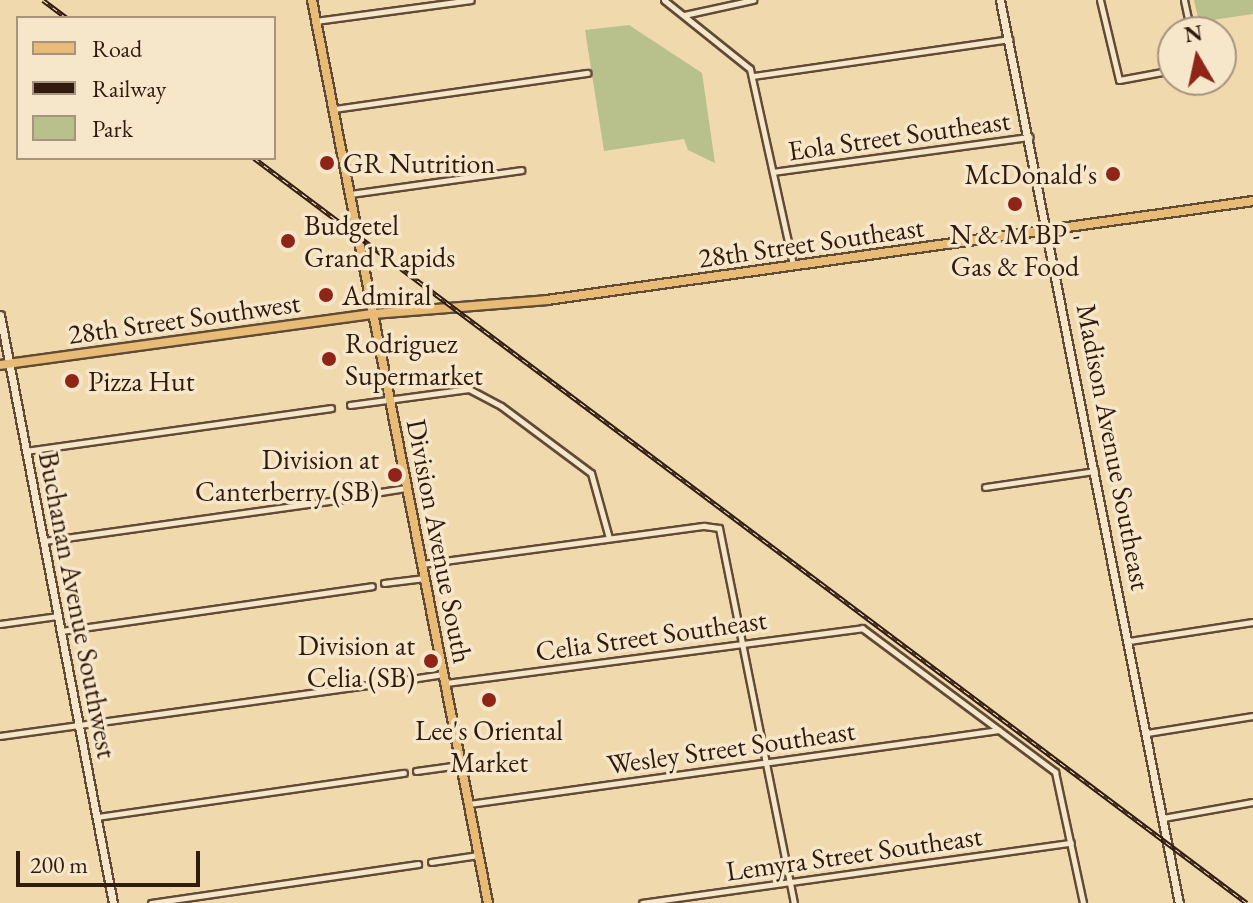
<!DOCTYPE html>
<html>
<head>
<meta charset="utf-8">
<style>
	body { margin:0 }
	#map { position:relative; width:1253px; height:903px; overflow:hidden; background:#f1d9ae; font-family:"EB Garamond",serif }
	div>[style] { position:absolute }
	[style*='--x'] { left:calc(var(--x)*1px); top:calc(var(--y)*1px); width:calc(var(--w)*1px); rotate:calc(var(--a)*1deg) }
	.green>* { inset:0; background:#b8c08c }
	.roads { filter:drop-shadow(2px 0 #614a36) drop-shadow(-2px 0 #614a36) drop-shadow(0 2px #614a36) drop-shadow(0 -2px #614a36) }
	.minor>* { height:5px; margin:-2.5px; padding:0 2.5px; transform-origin:2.5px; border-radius:2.5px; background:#f6e6ca }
	.tertiary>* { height:7px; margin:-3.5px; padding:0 3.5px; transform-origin:3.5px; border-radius:3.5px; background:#f6e6ca }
	.primary>* { height:8px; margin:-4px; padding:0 4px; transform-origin:4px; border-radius:4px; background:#e8bc77 }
	.rail>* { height:5px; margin-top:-2.5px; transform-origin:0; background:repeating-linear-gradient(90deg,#f6e6ca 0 6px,#311a0e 0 12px); box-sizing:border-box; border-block:2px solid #311a0e }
	.dots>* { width:22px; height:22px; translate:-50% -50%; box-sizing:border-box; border:4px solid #f6e6ca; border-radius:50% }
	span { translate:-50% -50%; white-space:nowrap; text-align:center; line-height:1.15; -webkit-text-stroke:7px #f6e6ca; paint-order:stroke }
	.street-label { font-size:28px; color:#311a0e }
	.poi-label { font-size:28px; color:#311a0e }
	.left { translate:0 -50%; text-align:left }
	.right { translate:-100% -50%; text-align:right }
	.legend { position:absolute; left:16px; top:16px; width:260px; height:144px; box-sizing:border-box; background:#f6e6ca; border:2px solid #a7947f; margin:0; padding:10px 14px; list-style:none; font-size:24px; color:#311a0e }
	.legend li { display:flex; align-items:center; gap:16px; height:40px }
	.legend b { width:40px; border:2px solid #a7947f }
	.north { position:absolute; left:1157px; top:16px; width:80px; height:80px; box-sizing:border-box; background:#f6e6ca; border:2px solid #a7947f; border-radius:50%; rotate:351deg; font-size:22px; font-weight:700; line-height:32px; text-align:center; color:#311a0e }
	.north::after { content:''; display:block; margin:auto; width:28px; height:36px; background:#8f2418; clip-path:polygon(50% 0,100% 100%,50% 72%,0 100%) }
	.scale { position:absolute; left:16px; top:851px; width:184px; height:36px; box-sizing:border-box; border:4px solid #311a0e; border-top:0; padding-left:10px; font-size:24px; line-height:28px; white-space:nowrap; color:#311a0e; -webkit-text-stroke:6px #f6e6ca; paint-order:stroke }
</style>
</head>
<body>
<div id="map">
	<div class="green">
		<i style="clip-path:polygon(1194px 0,1253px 0,1253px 14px,1199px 22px)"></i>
		<i style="clip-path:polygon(629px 25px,702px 73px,715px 163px,688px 150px,684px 139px,604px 151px,585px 30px)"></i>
	</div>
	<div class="roads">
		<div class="minor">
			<i style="--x:664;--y:0;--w:110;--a:38.7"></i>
			<i style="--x:750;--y:69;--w:201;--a:77.6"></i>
			<i style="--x:1100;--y:0;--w:82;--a:76.6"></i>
			<i style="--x:1119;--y:80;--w:55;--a:-10.5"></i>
			<i style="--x:1184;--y:0;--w:33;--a:78"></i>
			<i style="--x:684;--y:15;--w:71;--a:-12.3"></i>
			<i style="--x:316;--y:21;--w:156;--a:-7.7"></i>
			<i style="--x:753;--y:76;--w:259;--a:-8.2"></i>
			<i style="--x:334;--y:109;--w:256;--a:-8.1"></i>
			<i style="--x:773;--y:172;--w:259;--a:-7.8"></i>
			<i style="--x:351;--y:194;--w:172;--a:-8"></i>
			<i style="--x:350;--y:405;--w:120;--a:-7.7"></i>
			<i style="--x:469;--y:389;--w:36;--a:28"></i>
			<i style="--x:501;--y:406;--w:112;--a:36.7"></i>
			<i style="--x:591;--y:473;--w:67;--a:74.5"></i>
			<i style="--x:26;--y:451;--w:308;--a:-8"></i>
			<i style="--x:985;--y:487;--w:111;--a:-8.3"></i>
			<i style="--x:368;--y:494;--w:38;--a:-9"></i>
			<i style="--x:44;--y:541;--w:315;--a:-8"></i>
			<i style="--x:422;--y:564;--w:285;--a:-7.7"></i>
			<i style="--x:704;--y:526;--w:15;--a:8"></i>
			<i style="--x:719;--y:528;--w:382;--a:78.7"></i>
			<i style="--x:384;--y:583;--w:41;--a:-7"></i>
			<i style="--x:0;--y:624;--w:59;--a:-7.9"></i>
			<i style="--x:61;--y:631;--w:314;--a:-8.2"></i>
			<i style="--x:1129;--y:641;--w:125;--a:-8.7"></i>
			<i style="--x:392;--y:682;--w:52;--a:-8.9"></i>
			<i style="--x:446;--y:683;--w:420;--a:-7.5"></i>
			<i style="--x:862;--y:628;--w:241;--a:36.7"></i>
			<i style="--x:1055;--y:772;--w:134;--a:77.9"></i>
			<i style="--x:1147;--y:733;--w:107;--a:-9.1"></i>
			<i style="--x:0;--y:736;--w:378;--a:-7.9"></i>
			<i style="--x:416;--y:771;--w:44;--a:-7.8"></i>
			<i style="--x:469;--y:804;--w:535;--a:-7.95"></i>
			<i style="--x:97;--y:817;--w:310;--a:-8.2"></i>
			<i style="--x:1163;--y:818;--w:91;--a:-10.1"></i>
			<i style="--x:431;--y:862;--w:48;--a:-8.5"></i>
			<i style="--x:151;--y:903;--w:270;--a:-8.3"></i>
			<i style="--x:642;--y:903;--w:433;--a:-8"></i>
		</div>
		<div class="tertiary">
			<i style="--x:1000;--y:0;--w:921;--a:78.79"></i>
			<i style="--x:0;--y:315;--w:599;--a:79.12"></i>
		</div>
		<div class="primary">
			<i style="--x:312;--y:0;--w:920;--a:78.97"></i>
			<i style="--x:0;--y:365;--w:377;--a:-7.8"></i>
			<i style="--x:374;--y:314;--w:174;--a:-4.6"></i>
			<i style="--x:547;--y:300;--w:713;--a:-7.98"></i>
		</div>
	</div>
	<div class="rail">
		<i style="--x:43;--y:0;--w:30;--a:37"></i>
		<i style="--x:254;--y:158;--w:1241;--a:36.88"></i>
	</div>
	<div class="dots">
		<i style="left:327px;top:163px;background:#8f2418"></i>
		<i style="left:1113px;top:174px;background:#8f2418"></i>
		<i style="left:1015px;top:204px;background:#8f2418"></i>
		<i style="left:288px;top:241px;background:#8f2418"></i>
		<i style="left:326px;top:295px;background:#8f2418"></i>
		<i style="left:329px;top:359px;background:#8f2418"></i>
		<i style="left:72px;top:381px;background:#8f2418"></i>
		<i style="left:395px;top:475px;background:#8f2418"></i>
		<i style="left:431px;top:661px;background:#8f2418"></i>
		<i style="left:489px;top:700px;background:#8f2418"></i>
	</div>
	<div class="street-label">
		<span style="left:899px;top:135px;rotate:-8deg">Eola Street Southeast</span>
		<span style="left:811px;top:242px;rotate:-8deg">28th Street Southeast</span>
		<span style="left:184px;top:318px;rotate:-8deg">28th Street Southwest</span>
		<span style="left:1114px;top:447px;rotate:79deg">Madison Avenue Southeast</span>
		<span style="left:440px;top:541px;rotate:79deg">Division Avenue South</span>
		<span style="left:78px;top:605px;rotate:79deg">Buchanan Avenue Southwest</span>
		<span style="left:651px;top:635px;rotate:-8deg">Celia Street Southeast</span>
		<span style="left:731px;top:747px;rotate:-8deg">Wesley Street Southeast</span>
		<span style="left:854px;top:853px;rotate:-8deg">Lemyra Street Southeast</span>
	</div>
	<div class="poi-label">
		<span class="left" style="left:343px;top:163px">GR Nutrition</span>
		<span class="right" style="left:1097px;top:174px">McDonald's</span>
		<span class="left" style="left:304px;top:241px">Budgetel<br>Grand Rapids</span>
		<span style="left:1015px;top:250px">N &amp; M BP -<br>Gas &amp; Food</span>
		<span class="left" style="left:342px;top:295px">Admiral</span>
		<span class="left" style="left:345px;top:359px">Rodriguez<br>Supermarket</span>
		<span class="left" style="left:88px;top:381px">Pizza Hut</span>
		<span class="right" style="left:379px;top:475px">Division at<br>Canterberry (SB)</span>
		<span class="right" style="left:415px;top:661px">Division at<br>Celia (SB)</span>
		<span style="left:489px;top:746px">Lee's Oriental<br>Market</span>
	</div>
	<ul class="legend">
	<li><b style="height:10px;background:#e8bc77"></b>Road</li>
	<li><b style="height:10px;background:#311a0e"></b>Railway</li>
	<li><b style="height:22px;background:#b8c08c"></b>Park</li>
	</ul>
	<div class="north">N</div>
	<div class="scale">200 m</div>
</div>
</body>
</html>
